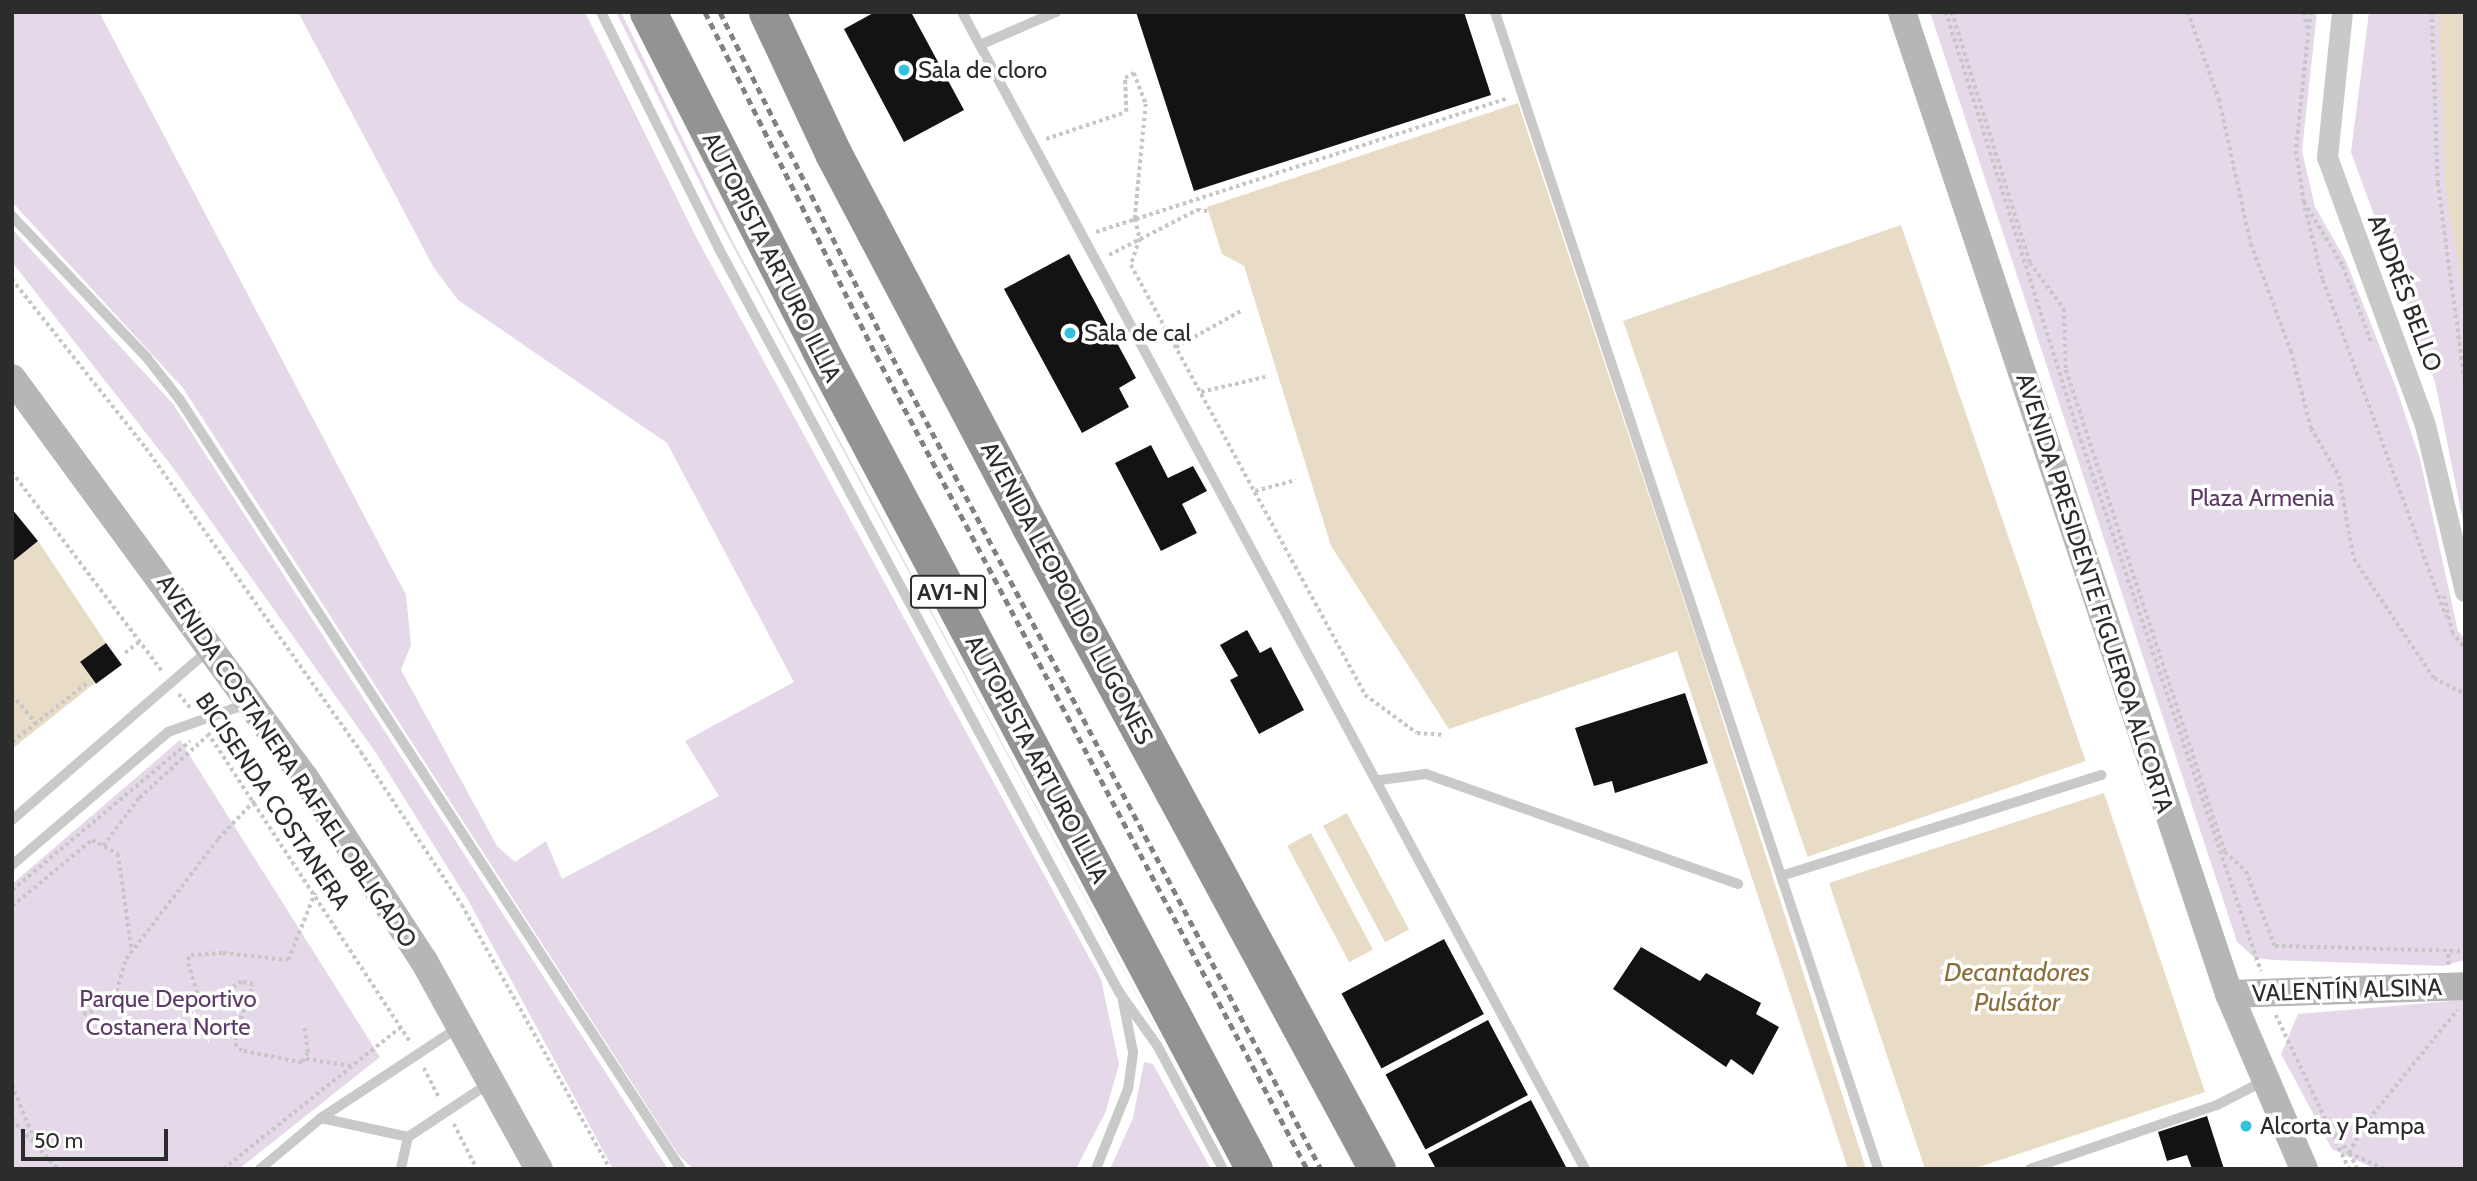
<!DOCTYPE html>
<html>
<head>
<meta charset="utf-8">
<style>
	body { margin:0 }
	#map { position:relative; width:2477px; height:1181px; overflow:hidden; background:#fff; font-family:Cabin,sans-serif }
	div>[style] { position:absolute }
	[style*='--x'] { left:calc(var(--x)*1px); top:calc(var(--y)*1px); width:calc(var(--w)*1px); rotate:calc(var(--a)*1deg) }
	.green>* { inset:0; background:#e5d9e9 }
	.water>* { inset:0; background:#e9dcc6; transform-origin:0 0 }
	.building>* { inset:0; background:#131313; transform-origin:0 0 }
	.path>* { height:3.5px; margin-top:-1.75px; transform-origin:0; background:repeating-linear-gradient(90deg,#c6c6c6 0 3.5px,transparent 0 7px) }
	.lane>* { height:10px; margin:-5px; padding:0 5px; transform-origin:5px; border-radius:5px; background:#c9c9c9 }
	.street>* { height:21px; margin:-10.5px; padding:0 10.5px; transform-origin:10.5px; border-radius:10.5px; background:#c9c9c9 }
	.secondary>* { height:28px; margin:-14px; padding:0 14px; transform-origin:14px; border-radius:14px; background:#b6b6b6 }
	.highway>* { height:37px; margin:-18.5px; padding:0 18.5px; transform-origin:18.5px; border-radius:18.5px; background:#939393 }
	.rail>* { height:5px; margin-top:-2.5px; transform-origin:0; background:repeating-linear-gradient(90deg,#818181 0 7px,transparent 0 12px) }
	.dots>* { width:19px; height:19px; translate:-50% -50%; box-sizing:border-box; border:4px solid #fff; border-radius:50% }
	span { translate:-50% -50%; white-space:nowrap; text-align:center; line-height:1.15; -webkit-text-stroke:7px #fff; paint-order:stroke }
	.shield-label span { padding:2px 5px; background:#fff; border:2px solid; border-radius:5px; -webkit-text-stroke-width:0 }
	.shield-label { font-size:23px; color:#2c2c2c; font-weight:700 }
	.poi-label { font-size:24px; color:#2c2c2c }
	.left { translate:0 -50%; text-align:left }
	.street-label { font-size:24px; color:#2c2c2c }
	.park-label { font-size:24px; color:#5c3b66 }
	.water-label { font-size:26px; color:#8b6f3d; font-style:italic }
	.frame { position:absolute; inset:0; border:14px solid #2c2c2c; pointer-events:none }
	.scale { position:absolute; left:21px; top:1129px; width:147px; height:32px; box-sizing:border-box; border:4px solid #2c2c2c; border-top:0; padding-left:9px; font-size:21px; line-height:24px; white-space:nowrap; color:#2c2c2c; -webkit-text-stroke:5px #fff; paint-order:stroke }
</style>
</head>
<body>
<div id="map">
	<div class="green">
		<i style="clip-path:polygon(12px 12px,99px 12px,406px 595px,411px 645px,401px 670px,497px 846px,515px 862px,546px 841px,562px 879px,719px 796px,685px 741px,794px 682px,667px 443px,458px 300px,434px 268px,298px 12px,585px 12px,696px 237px,1101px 979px,1119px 1064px,1106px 1111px,1076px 1169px,693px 1169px,678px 1154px,183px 388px,12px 202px)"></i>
		<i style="clip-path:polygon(616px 12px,621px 12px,732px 240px,1231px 1169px,717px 217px)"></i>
		<i style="clip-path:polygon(1930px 12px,2317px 12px,2302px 151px,2315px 207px,2346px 261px,2397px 390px,2420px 459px,2458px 631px,2465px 639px,2465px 960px,2443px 966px,2274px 960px,2255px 958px,2237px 942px)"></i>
		<i style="clip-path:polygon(2369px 12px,2465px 12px,2465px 531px,2435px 382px,2351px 152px)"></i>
		<i style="clip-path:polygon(12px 229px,173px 404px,668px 1169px,612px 1167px,468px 900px,376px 753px,171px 465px,12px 262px)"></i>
		<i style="clip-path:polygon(180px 740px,380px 1057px,239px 1169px,12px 1169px,12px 884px)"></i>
		<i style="clip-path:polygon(2465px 1000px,2465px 1169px,2375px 1169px,2332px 1149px,2281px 1054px,2298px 1014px)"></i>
		<i style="clip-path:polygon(1144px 1062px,1153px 1064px,1211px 1169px,1110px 1169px,1133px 1118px)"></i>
	</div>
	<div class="water">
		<i style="clip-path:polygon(2439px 12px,2465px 12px,2465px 302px,2446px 192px)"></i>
		<i style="clip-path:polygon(1518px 103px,1698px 643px,1866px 1169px,1848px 1169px,1677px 651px,1449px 729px,1331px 546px,1244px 266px,1222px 254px,1207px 207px)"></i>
		<i style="left:1901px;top:225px;width:567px;height:294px;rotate:71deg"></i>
		<i style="clip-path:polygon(38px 541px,106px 643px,80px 661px,95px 683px,12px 749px,12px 562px)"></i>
		<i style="clip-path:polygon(2104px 793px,2205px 1092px,1973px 1169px,1925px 1169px,1829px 883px)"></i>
		<i style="left:1347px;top:813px;width:132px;height:27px;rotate:62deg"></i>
		<i style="left:1311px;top:833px;width:132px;height:27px;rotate:62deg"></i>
	</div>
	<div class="building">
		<i style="clip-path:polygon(875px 12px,911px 12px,964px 110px,904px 142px,844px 29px)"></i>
		<i style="clip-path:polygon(1136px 12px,1464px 12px,1491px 95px,1194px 191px)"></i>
		<i style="clip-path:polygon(1069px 254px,1136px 378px,1119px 388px,1129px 407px,1082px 433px,1004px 289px)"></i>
		<i style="clip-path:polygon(1151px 445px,1168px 478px,1193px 466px,1207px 491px,1182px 504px,1197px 533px,1161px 551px,1115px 463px)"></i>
		<i style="clip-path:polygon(12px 509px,38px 541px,12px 562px)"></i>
		<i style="clip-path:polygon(1247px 630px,1260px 653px,1271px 647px,1304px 710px,1259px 734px,1230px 680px,1238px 676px,1220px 645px)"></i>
		<i style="left:106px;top:643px;width:27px;height:32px;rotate:54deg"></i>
		<i style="clip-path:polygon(1685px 693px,1708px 763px,1615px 793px,1612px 781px,1594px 786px,1575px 728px)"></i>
		<i style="left:1444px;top:939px;width:85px;height:116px;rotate:62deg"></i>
		<i style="clip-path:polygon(1641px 947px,1700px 981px,1706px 973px,1761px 1003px,1756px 1014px,1779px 1027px,1753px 1075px,1731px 1059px,1726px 1067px,1613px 989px)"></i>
		<i style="left:1488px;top:1020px;width:85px;height:116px;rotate:62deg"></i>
		<i style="clip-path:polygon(1531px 1100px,1567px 1169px,1436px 1169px,1428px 1154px)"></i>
		<i style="clip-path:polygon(2207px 1116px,2224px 1169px,2192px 1169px,2187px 1155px,2167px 1161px,2158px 1132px)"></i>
	</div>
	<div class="path">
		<i style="--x:1946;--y:12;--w:449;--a:72.5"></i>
		<i style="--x:2081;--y:440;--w:561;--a:71.27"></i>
		<i style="--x:1952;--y:12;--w:263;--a:72.7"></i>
		<i style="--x:2030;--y:263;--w:57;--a:53.5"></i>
		<i style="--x:2064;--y:309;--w:61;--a:88.1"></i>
		<i style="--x:2066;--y:370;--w:508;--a:71.74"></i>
		<i style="--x:2225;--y:852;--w:28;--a:42"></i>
		<i style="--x:2246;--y:871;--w:80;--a:68.9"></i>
		<i style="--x:2275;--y:946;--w:190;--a:1.5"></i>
		<i style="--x:2188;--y:12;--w:92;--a:70.4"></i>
		<i style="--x:2219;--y:99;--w:148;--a:77.6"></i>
		<i style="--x:2251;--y:244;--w:114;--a:69.5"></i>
		<i style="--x:2291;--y:351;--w:80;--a:75.4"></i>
		<i style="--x:2311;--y:428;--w:56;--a:59.7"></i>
		<i style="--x:2339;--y:476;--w:84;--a:79.8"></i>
		<i style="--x:2354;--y:559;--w:143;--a:56.1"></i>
		<i style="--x:2434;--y:678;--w:35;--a:27"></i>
		<i style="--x:2304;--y:12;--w:16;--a:79"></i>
		<i style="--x:2311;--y:12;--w:140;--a:96.2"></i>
		<i style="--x:2296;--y:151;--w:52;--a:81.1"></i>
		<i style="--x:2304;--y:202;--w:75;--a:58.6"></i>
		<i style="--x:2343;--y:266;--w:83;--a:69.6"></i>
		<i style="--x:2432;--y:12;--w:171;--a:88"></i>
		<i style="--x:2438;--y:183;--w:201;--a:82.3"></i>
		<i style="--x:1046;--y:139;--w:84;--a:-18.6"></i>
		<i style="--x:1126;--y:112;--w:34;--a:-92"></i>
		<i style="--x:1125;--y:78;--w:10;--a:-29"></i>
		<i style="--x:1134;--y:73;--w:33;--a:69"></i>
		<i style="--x:1146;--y:104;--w:116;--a:95.5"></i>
		<i style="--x:1135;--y:219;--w:21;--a:76"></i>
		<i style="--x:1140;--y:239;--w:28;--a:109"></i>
		<i style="--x:1131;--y:265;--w:490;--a:61.4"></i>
		<i style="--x:1365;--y:695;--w:64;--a:36.2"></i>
		<i style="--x:1417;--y:733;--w:28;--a:4"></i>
		<i style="--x:2305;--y:208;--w:74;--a:76"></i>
		<i style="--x:2323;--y:280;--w:359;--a:69.9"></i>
		<i style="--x:1096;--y:232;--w:433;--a:-18"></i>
		<i style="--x:1109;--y:255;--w:99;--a:-27.1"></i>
		<i style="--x:1197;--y:210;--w:11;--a:5"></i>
		<i style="--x:12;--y:279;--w:216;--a:51.6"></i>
		<i style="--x:146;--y:448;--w:372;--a:54.7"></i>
		<i style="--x:361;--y:752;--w:183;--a:56.6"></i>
		<i style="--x:462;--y:905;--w:303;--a:60.7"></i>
		<i style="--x:1176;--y:347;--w:74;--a:-29"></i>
		<i style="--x:1201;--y:392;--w:66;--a:-13.2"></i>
		<i style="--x:12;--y:472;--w:249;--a:53"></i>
		<i style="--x:1255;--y:491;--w:42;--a:-15"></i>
		<i style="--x:2444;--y:596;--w:37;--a:77"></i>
		<i style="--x:2452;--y:632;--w:21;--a:51"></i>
		<i style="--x:125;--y:653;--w:19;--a:-39"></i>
		<i style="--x:179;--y:694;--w:21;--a:51"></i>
		<i style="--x:12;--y:695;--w:37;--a:49"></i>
		<i style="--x:208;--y:733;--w:371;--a:56.8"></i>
		<i style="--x:12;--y:742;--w:95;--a:-38.2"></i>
		<i style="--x:103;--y:846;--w:60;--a:-53.1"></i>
		<i style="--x:139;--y:798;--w:92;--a:-42.4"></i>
		<i style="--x:12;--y:890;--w:232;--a:-39.9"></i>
		<i style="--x:12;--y:906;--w:104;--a:-39.5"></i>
		<i style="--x:92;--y:840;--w:30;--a:28"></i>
		<i style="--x:118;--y:854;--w:98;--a:81.8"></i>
		<i style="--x:2448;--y:965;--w:15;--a:-90"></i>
		<i style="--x:83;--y:1014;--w:30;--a:-17"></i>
		<i style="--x:112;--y:1005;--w:48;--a:-73.1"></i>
		<i style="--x:126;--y:959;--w:151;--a:-52.5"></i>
		<i style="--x:218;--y:839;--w:54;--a:-46.5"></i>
		<i style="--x:2276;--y:1015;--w:170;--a:64.6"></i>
		<i style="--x:305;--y:1028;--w:25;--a:83"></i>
		<i style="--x:308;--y:1053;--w:12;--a:121"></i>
		<i style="--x:302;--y:1063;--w:61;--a:-168.7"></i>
		<i style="--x:242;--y:1051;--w:7;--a:-146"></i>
		<i style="--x:236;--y:1047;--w:15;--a:-94"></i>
		<i style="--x:235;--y:1032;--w:50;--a:-69"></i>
		<i style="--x:253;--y:985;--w:11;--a:-165"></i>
		<i style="--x:242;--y:982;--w:48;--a:148.6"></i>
		<i style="--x:201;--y:1007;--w:49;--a:-106.6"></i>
		<i style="--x:187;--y:960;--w:6;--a:-51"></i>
		<i style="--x:191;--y:955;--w:32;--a:-4"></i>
		<i style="--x:223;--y:953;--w:65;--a:6.1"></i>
		<i style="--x:288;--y:960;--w:72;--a:-68.1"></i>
		<i style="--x:306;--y:1059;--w:48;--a:8.5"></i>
		<i style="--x:424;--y:1068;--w:35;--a:63"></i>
		<i style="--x:12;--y:1085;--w:61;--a:67.7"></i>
		<i style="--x:12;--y:1119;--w:68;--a:47.4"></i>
		<i style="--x:454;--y:1124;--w:51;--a:62.9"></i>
		<i style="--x:2336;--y:1134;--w:23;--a:56"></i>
		<i style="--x:2349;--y:1153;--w:39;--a:24"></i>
		<i style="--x:223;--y:1169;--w:228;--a:-38.6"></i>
		<i style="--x:2266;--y:1169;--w:2;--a:-63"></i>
		<i style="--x:2357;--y:1169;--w:18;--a:-117"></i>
		<i style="--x:2349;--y:1153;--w:32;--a:-62"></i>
		<i style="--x:2364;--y:1125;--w:148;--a:-51"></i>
	</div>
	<div class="lane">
		<i style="--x:601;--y:12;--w:263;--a:63.5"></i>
		<i style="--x:718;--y:247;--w:846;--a:61.71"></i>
		<i style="--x:1119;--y:992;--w:65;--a:54.4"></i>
		<i style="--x:1157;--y:1045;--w:140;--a:62"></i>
		<i style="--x:962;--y:12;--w:1314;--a:61.7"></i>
		<i style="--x:1495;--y:12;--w:1219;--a:71.68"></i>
		<i style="--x:980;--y:45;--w:83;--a:-23.5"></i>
		<i style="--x:12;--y:216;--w:196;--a:46.4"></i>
		<i style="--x:147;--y:358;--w:53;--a:51.8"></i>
		<i style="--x:180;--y:400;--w:918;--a:56.92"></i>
		<i style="--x:1380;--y:780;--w:46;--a:-7.4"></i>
		<i style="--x:1426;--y:774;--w:331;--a:19.4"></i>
		<i style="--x:12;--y:820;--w:262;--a:-40.8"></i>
		<i style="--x:12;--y:865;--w:205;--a:-40.4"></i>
		<i style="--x:168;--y:732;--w:86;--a:-19.7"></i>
		<i style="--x:1781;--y:876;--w:336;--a:-17.5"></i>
		<i style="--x:321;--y:1118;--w:89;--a:12.3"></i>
		<i style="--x:260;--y:1169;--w:80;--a:-39.9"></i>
		<i style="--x:321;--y:1118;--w:165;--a:-33.4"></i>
		<i style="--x:401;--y:1169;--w:33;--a:-78"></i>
		<i style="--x:408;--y:1137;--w:96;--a:-33.5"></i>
		<i style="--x:1096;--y:1169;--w:86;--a:-68.2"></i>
		<i style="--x:1128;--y:1089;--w:37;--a:-82"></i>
		<i style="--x:1133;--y:1052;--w:52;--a:-101.1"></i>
		<i style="--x:2030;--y:1169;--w:198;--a:-18.9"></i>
		<i style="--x:2217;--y:1105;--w:51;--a:-27.1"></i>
	</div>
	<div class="street">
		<i style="--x:2342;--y:12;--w:146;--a:95.9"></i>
		<i style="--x:2327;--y:157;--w:285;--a:69.9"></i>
		<i style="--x:2425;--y:425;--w:171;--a:76.5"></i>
	</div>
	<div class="secondary">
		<i style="--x:1902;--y:12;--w:1035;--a:71.58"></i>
		<i style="--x:2229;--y:994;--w:190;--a:66.8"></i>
		<i style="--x:12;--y:378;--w:496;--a:53.8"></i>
		<i style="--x:305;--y:778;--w:218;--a:57"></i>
		<i style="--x:424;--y:961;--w:238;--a:61.1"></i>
		<i style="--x:2229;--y:994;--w:236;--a:-1.9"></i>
	</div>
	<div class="highway">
		<i style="--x:648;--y:12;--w:379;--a:63"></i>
		<i style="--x:820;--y:350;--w:927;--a:62.08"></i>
		<i style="--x:767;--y:12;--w:156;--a:64.9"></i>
		<i style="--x:833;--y:153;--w:423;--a:62.2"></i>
		<i style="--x:1030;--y:527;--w:730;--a:61.61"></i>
	</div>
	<div class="rail">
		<i style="--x:705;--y:12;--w:383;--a:63.5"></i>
		<i style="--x:876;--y:355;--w:921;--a:62.1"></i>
		<i style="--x:720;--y:12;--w:374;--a:63.5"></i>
		<i style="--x:887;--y:347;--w:930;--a:62.17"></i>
	</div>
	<div class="dots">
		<i style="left:904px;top:70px;background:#32c1df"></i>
		<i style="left:1070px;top:333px;background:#32c1df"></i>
		<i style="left:2246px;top:1126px;background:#32c1df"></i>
	</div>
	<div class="shield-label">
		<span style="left:948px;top:592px">AV1-N</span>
	</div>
	<div class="poi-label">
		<span class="left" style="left:918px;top:70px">Sala de cloro</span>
		<span class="left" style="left:1084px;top:333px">Sala de cal</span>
		<span class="left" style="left:2260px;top:1126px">Alcorta y Pampa</span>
	</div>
	<div class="street-label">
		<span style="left:772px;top:257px;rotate:63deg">AUTOPISTA ARTURO ILLIA</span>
		<span style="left:2405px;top:293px;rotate:69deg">ANDRÉS BELLO</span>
		<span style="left:1067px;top:593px;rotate:62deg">AVENIDA LEOPOLDO LUGONES</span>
		<span style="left:2095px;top:593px;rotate:72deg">AVENIDA PRESIDENTE FIGUEROA ALCORTA</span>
		<span style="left:1037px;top:759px;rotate:62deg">AUTOPISTA ARTURO ILLIA</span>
		<span style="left:287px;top:761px;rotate:56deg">AVENIDA COSTANERA RAFAEL OBLIGADO</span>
		<span style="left:273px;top:801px;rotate:56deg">BICISENDA COSTANERA</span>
		<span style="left:2347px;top:990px;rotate:-2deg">VALENTÍN ALSINA</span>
	</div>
	<div class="park-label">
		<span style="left:2262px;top:498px">Plaza Armenia</span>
		<span style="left:168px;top:1013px">Parque Deportivo<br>Costanera Norte</span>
	</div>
	<div class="water-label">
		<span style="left:2017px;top:988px">Decantadores<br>Pulsátor</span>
	</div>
	<div class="frame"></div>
	<div class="scale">50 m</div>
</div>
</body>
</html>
